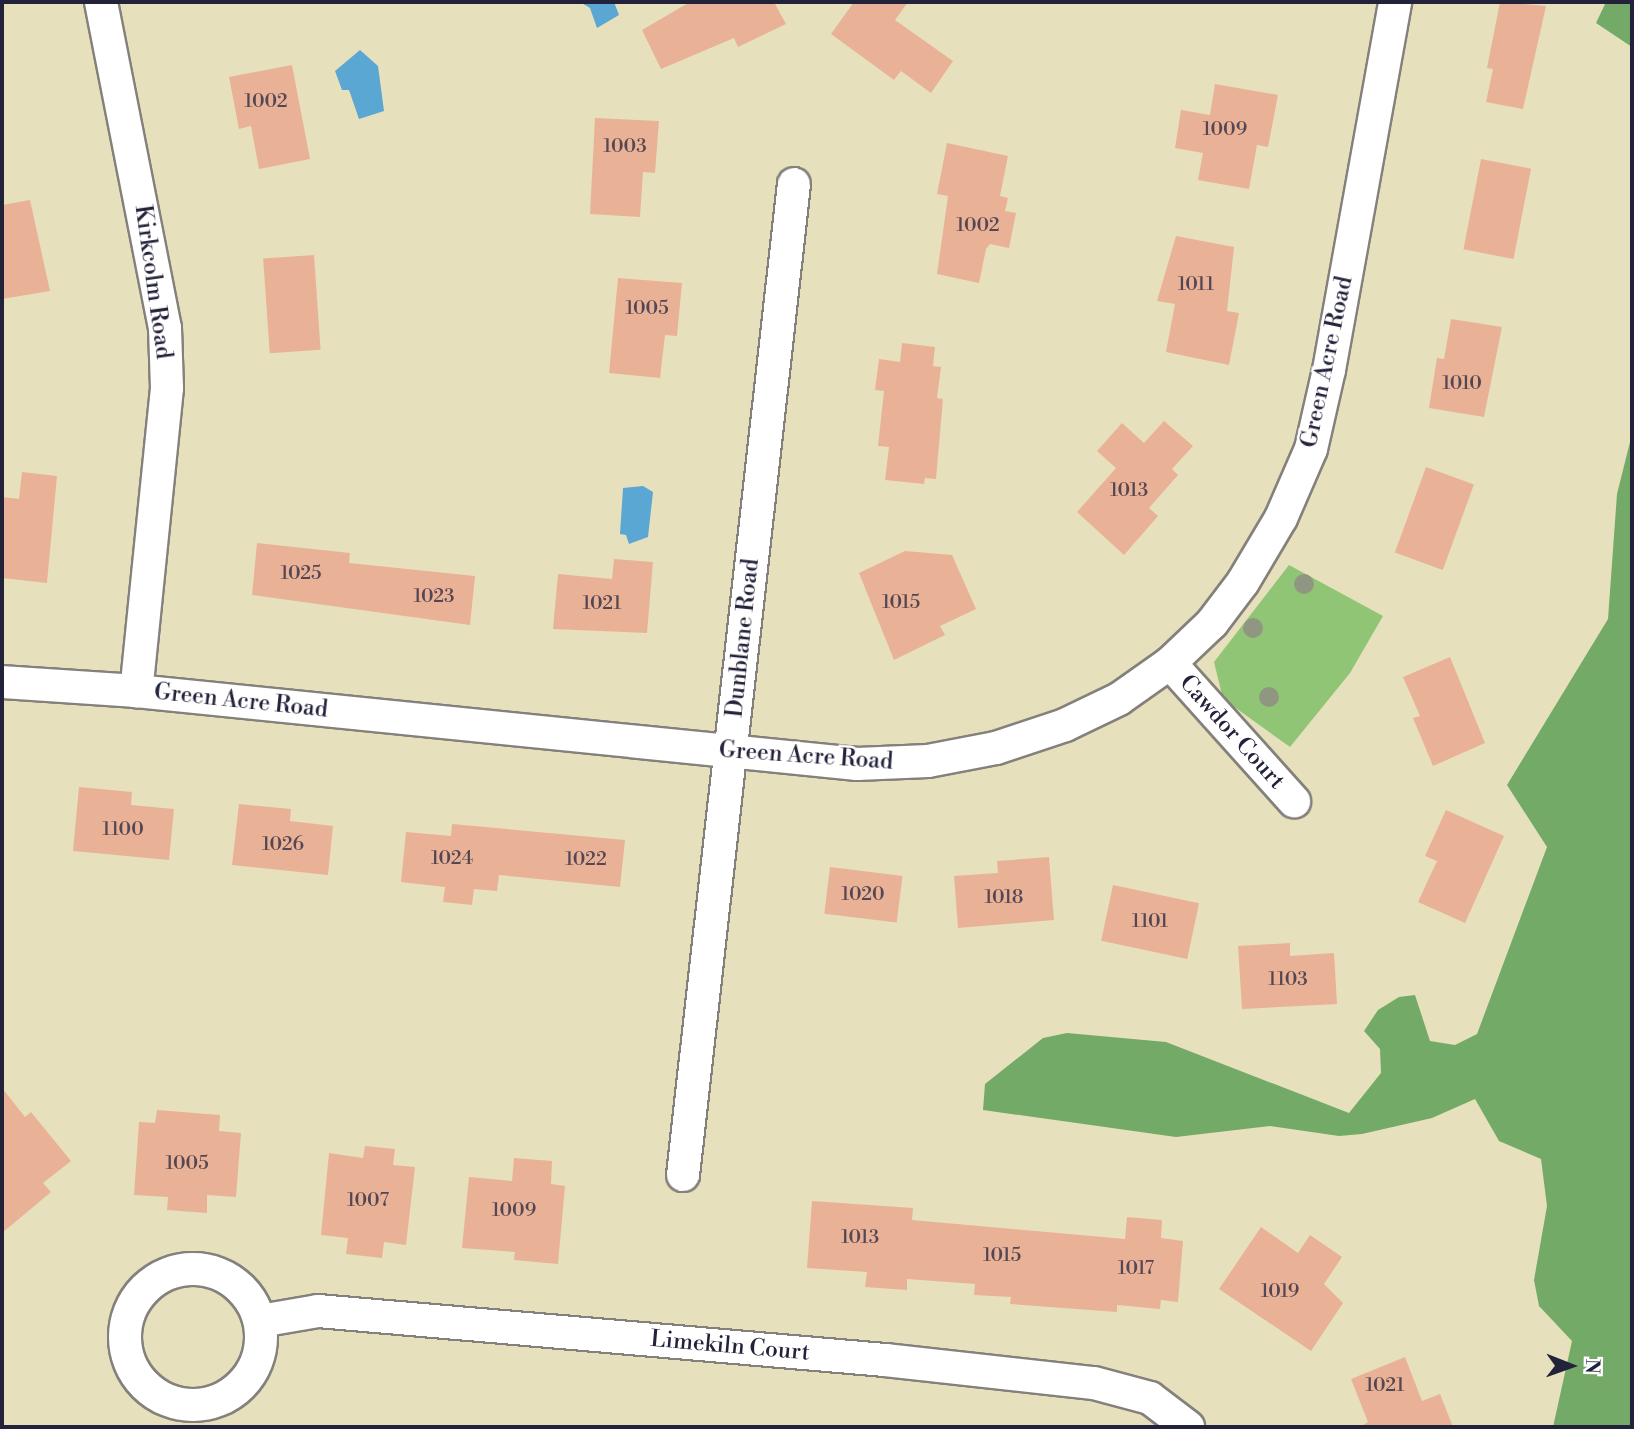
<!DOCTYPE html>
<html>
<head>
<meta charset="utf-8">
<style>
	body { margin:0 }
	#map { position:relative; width:1634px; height:1429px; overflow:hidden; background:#e7e0bc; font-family:"Libre Bodoni",serif }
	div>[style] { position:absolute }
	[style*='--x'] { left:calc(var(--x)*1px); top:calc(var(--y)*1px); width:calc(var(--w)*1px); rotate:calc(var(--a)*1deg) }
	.green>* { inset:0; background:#91c576 }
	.forest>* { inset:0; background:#74aa67 }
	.water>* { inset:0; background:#59a7d2 }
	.building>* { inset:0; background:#e9b297; transform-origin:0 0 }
	.roads { filter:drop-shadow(2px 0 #84817c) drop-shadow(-2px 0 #84817c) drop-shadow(0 2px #84817c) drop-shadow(0 -2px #84817c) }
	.minor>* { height:32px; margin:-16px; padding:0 16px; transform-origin:16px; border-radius:16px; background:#fff }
	.minor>.ring { margin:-16px; padding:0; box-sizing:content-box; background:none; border:32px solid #fff; border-radius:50% }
	.trees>* { width:20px; height:20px; margin:-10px; border-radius:50%; background:#909781 }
	span { translate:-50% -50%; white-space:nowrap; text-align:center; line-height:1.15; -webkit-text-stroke:5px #fff; paint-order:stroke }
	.number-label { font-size:19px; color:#544652 }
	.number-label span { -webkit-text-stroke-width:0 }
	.street-label { font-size:23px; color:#22223b }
	.frame { position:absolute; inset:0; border:4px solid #22223b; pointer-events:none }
	.north { position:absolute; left:1536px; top:1331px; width:70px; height:70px; -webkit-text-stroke:5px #fff; paint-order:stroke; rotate:91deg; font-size:19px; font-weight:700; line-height:28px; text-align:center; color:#22223b }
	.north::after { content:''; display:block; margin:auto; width:24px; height:32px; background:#22223b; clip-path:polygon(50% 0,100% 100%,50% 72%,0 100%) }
</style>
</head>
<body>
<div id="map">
	<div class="green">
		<i style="clip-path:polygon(1289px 565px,1383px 616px,1350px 673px,1290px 747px,1223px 699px,1214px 662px)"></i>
	</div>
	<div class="forest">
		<i style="clip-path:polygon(1606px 2px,1632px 2px,1632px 47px,1596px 23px)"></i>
		<i style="clip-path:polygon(1632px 434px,1632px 1427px,1553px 1427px,1572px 1341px,1539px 1306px,1534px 1280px,1547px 1206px,1541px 1159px,1499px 1141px,1475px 1099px,1432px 1118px,1362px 1134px,1339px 1136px,1270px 1126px,1176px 1137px,983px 1110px,985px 1084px,1043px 1038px,1067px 1033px,1166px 1042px,1349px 1113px,1381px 1073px,1380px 1049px,1364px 1031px,1378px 1010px,1399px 997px,1415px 995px,1430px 1041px,1455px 1045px,1477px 1034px,1547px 847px,1507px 785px,1608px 619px,1617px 494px)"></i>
	</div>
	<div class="water">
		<i style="clip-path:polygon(580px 2px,614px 2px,619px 15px,597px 28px,590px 8px)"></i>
		<i style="clip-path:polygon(360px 50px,378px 66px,384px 111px,359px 119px,349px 90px,342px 90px,335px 71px)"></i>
		<i style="clip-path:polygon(643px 486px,653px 492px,648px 537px,629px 544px,626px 535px,620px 534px,623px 488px)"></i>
	</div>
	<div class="building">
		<i style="clip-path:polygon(690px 2px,774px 2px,786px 24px,738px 47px,734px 38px,661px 69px,642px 30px)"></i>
		<i style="clip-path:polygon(854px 2px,908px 2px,895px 20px,953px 61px,931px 93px,901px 71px,894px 80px,831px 34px)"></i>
		<i style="clip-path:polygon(1500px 2px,1546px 6px,1523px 109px,1486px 102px,1493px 69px,1487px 68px)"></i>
		<i style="clip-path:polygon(292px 65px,310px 159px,259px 169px,251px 126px,239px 129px,229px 77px)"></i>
		<i style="clip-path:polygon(1215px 84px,1278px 95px,1268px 147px,1257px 145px,1249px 189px,1198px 180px,1203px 153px,1175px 148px,1181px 110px,1210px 115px)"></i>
		<i style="clip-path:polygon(595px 118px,659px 121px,655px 173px,643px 172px,640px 217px,590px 214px)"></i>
		<i style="clip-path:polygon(947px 143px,1008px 156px,1000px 196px,1008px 198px,1005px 211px,1016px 213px,1009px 248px,990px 244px,986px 249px,979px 283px,937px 274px,948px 196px,937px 194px)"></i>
		<i style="left:1481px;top:159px;width:51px;height:92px;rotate:11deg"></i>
		<i style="clip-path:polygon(30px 200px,50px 291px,2px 299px,2px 205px)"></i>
		<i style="clip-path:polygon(1176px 236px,1234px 247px,1227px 311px,1239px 313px,1229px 365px,1166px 352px,1175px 304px,1157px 301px)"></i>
		<i style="left:314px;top:255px;width:95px;height:51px;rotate:86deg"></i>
		<i style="clip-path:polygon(618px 278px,682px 283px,677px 336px,665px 335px,660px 378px,609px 373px)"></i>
		<i style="clip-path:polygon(1451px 319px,1502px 327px,1484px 417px,1429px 408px,1437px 358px,1444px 359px)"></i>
		<i style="clip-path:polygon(902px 343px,935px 347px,933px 366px,941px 367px,937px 398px,943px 399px,936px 479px,925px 478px,924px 484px,885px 480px,889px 447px,878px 446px,884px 391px,875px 390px,879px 359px,900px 362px)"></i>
		<i style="clip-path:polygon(1164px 421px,1193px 446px,1172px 469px,1178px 475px,1149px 508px,1158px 516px,1124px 555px,1077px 512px,1116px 468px,1097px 451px,1122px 423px,1144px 443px)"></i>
		<i style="left:1426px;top:467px;width:51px;height:91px;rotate:20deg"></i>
		<i style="clip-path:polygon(22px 472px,57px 476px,47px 583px,2px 578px,2px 497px,19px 499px)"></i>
		<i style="clip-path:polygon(257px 543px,350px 553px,349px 563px,475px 576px,470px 625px,252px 595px)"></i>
		<i style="clip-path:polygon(905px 551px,952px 555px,976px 609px,940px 626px,945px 635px,894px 660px,859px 573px)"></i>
		<i style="clip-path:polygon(614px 559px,653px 562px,647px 633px,553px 629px,558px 574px,612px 579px)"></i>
		<i style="clip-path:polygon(1450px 657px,1485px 743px,1433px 766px,1413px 718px,1420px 716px,1403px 677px)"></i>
		<i style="clip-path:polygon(79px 787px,132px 792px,131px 805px,174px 809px,169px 860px,73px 851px)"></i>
		<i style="clip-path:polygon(239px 804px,291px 809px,290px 821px,333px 826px,328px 875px,232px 865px)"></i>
		<i style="clip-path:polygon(1446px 810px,1504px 836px,1465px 923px,1418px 902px,1437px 861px,1425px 856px)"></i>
		<i style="clip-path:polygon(452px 824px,625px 840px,620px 887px,499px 875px,497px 891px,474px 889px,472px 905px,443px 902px,445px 887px,401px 882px,406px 832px,451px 836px)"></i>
		<i style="clip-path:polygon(1049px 857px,1054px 920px,958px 928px,954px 876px,998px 873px,997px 861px)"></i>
		<i style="left:830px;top:867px;width:73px;height:47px;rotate:7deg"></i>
		<i style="left:1113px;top:885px;width:88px;height:57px;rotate:12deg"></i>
		<i style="clip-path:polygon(1290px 943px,1290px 956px,1334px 953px,1337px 1004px,1242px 1009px,1238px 946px)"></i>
		<i style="clip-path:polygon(2px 1088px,25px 1117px,31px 1112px,71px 1161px,43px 1183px,51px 1192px,2px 1233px)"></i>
		<i style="clip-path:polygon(157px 1110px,220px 1115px,219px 1131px,241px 1133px,236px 1197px,207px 1195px,207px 1213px,167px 1210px,168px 1197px,134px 1195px,139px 1122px,155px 1123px)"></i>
		<i style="clip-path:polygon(365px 1146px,395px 1149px,393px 1165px,415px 1167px,406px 1245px,384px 1242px,382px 1258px,346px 1254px,348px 1238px,321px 1235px,329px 1153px,363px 1158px)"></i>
		<i style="clip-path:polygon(514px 1158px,552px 1161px,551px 1184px,565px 1186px,558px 1264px,514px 1260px,515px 1252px,462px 1248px,469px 1177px,512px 1181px)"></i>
		<i style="clip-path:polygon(812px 1201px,913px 1208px,912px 1220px,1125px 1239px,1127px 1217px,1162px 1220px,1161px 1238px,1183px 1241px,1178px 1302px,1161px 1300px,1160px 1309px,1117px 1305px,1117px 1312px,1010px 1304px,1011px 1297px,974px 1295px,975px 1284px,907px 1279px,907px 1290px,865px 1287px,867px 1272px,807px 1268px)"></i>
		<i style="clip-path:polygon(1261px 1227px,1298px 1253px,1310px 1235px,1342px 1257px,1324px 1284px,1343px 1303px,1311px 1351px,1219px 1289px)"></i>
		<i style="clip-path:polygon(1405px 1357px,1422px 1401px,1440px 1394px,1453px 1427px,1360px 1427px,1368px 1422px,1351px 1379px)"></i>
	</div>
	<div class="roads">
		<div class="minor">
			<i style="--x:101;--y:2;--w:332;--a:78.9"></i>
			<i style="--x:165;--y:328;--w:60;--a:88.1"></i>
			<i style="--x:167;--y:388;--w:305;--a:95.8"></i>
			<i style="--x:1170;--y:663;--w:186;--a:48.1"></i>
			<i style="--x:2;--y:682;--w:134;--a:3.8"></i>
			<i style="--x:136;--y:691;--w:725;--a:5.78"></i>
			<i style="--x:857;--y:764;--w:71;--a:-2.4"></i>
			<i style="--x:928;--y:761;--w:69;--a:-10.8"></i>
			<i style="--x:996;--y:748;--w:73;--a:-18.4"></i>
			<i style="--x:1065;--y:725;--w:60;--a:-25.7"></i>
			<i style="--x:1119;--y:699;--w:62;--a:-35.2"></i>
			<i style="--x:1170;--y:663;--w:58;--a:-43.6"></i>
			<i style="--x:1212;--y:623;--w:51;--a:-52.9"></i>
			<i style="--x:1243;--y:582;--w:74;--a:-59.3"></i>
			<i style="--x:1281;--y:518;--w:75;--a:-66.5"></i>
			<i style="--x:1311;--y:449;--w:81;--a:-77.2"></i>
			<i style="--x:1329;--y:370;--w:374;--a:-79.8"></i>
			<i style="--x:683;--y:1175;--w:997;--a:-83.61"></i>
			<i class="ring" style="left:125px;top:1269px;width:104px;height:104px"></i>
			<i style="--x:260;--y:1321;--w:59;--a:-9.8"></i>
			<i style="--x:318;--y:1311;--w:569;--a:4.94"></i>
			<i style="--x:885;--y:1360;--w:210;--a:6.3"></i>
			<i style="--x:1094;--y:1383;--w:58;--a:15"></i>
			<i style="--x:1150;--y:1398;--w:48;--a:37.3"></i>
		</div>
	</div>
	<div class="trees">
		<i style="left:1304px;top:584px"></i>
		<i style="left:1253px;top:628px"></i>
		<i style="left:1269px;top:697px"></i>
	</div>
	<div class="number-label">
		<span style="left:266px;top:102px">1002</span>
		<span style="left:1225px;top:130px">1009</span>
		<span style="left:625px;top:147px">1003</span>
		<span style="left:978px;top:226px">1002</span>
		<span style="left:1196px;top:285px">1011</span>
		<span style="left:647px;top:309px">1005</span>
		<span style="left:1462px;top:384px">1010</span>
		<span style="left:1129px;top:491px">1013</span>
		<span style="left:301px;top:574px">1025</span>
		<span style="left:434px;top:597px">1023</span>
		<span style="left:901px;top:603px">1015</span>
		<span style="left:602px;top:604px">1021</span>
		<span style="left:123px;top:830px">1100</span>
		<span style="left:283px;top:845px">1026</span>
		<span style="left:452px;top:859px">1024</span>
		<span style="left:586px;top:860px">1022</span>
		<span style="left:863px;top:895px">1020</span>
		<span style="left:1004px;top:898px">1018</span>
		<span style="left:1150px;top:922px">1101</span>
		<span style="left:1288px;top:980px">1103</span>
		<span style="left:187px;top:1164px">1005</span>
		<span style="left:368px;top:1201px">1007</span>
		<span style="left:514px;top:1211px">1009</span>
		<span style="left:860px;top:1238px">1013</span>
		<span style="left:1002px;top:1256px">1015</span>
		<span style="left:1136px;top:1269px">1017</span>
		<span style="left:1280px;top:1292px">1019</span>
		<span style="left:1385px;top:1386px">1021</span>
	</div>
	<div class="street-label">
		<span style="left:153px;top:282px;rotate:82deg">Kirkcolm Road</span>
		<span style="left:1327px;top:362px;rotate:-78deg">Green Acre Road</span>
		<span style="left:743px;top:638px;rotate:-84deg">Dunblane Road</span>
		<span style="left:241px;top:701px;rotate:6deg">Green Acre Road</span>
		<span style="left:1232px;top:732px;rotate:48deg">Cawdor Court</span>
		<span style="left:806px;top:756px;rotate:4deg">Green Acre Road</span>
		<span style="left:730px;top:1346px;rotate:5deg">Limekiln Court</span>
	</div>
	<div class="frame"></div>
	<div class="north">N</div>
</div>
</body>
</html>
